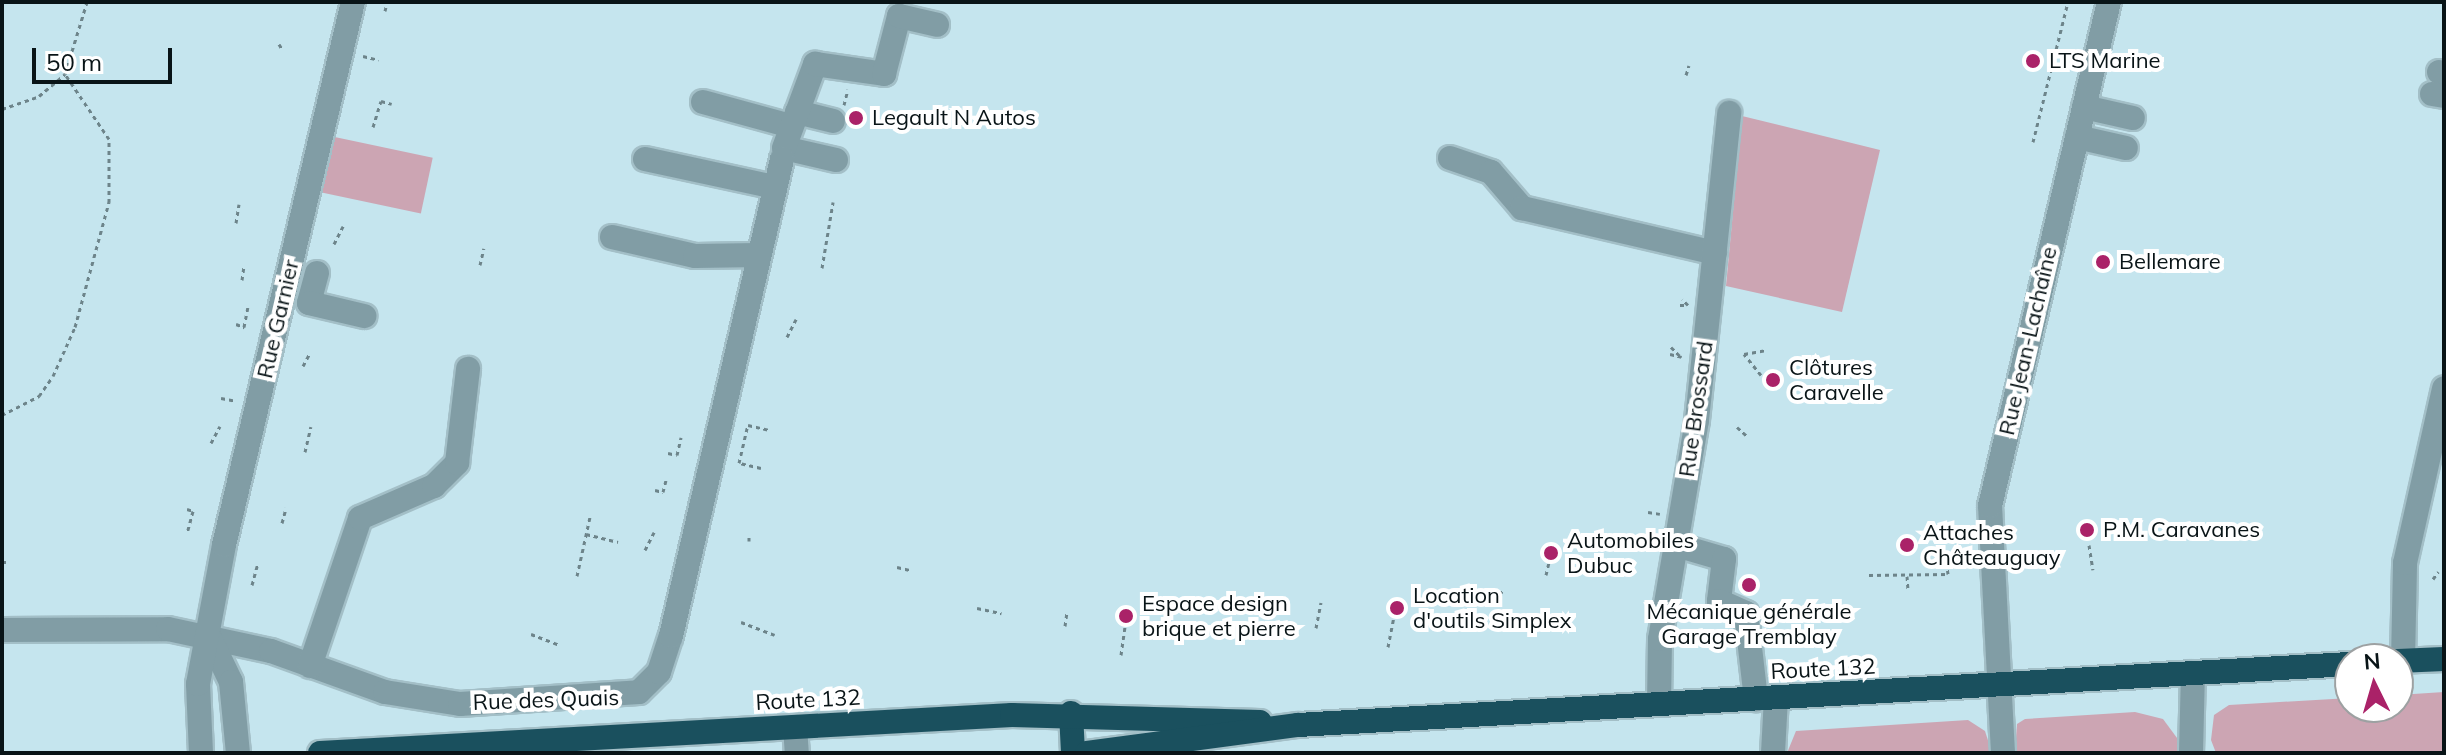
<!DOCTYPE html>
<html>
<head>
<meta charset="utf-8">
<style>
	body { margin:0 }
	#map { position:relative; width:2446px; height:755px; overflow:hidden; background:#c5e5ee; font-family:Mulish,sans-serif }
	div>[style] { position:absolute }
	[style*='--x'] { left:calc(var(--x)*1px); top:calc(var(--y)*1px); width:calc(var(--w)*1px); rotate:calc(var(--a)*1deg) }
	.green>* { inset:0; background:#cca5b3; transform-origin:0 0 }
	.path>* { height:3px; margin-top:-1.5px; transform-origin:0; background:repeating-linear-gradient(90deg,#6d848a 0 4px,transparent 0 8px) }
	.roads { filter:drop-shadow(2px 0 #a3bfc7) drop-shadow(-2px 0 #a3bfc7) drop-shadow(0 2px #a3bfc7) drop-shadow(0 -2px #a3bfc7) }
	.minor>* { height:24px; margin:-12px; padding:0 12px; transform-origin:12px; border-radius:12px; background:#819da5 }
	.highway>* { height:24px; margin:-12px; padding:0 12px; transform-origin:12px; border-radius:12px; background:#1a505e }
	.dots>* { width:22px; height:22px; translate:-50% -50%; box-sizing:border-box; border:4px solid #fff; border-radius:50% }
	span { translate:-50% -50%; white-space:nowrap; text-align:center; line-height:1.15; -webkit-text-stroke:8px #fff; paint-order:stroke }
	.poi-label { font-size:22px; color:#091417 }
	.left { translate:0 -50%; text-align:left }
	.street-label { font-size:22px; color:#091417 }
	.frame { position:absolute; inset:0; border:4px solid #091417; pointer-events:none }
	.north { position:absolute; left:2334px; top:643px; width:80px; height:80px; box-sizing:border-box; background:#fff; border:2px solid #9da1a2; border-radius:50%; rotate:355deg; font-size:22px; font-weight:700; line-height:32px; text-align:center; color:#091417 }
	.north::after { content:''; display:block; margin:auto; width:28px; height:36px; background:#aa2268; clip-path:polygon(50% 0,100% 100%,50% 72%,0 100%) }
	.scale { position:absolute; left:32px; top:48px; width:140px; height:36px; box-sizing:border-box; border:4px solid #091417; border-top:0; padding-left:10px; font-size:24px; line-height:28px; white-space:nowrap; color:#091417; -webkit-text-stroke:6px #fff; paint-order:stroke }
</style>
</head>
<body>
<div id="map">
	<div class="green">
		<i style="clip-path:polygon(1742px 116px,1880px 150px,1842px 312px,1726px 286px)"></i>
		<i style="left:330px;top:136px;width:105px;height:57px;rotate:12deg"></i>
		<i style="clip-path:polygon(2444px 692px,2444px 753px,2216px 753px,2211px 740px,2214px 715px,2229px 705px,2350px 698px,2350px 707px,2398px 707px,2398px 695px)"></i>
		<i style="clip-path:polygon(2135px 712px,2163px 719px,2180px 742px,2179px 753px,2015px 753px,2017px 724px,2025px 719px)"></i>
		<i style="clip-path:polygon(1968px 720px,1985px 731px,1992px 753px,1787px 753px,1796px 731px)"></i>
	</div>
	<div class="path">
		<i style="--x:385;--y:11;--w:9;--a:-77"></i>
		<i style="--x:279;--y:44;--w:6;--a:59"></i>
		<i style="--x:363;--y:56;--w:16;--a:14"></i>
		<i style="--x:1686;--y:75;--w:10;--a:-73"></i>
		<i style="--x:844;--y:105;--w:16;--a:-76"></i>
		<i style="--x:2;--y:109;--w:39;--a:-19"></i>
		<i style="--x:39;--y:96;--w:34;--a:-40"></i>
		<i style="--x:65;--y:74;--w:75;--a:-73"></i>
		<i style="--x:373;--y:127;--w:27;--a:-73"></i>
		<i style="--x:381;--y:101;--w:11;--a:15"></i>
		<i style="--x:2033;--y:142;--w:144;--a:-76"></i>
		<i style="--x:236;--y:223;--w:19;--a:-81"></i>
		<i style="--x:334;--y:244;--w:20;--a:-63"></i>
		<i style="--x:480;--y:265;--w:17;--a:-77"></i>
		<i style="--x:822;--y:268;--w:67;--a:-80.5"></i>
		<i style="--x:242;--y:280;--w:15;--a:-82"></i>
		<i style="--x:1680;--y:305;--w:8;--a:0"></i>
		<i style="--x:1688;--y:305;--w:8;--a:-135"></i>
		<i style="--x:236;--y:324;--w:9;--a:21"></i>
		<i style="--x:244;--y:327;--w:20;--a:-79"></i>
		<i style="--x:787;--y:337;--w:20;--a:-63"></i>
		<i style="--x:1671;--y:347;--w:13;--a:45"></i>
		<i style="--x:1670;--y:354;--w:12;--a:14"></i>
		<i style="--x:303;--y:366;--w:15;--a:-62"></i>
		<i style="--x:1761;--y:375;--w:27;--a:-129"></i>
		<i style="--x:1744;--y:354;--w:23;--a:-10"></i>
		<i style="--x:221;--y:398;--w:16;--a:11"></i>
		<i style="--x:2;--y:415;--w:42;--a:-27.2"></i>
		<i style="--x:39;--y:396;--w:24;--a:-55"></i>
		<i style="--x:53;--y:376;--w:54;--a:-65.8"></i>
		<i style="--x:75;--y:327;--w:130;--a:-74.8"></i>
		<i style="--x:109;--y:202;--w:63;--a:-90"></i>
		<i style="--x:109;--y:139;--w:78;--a:-124.1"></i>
		<i style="--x:1737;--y:427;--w:15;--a:42"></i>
		<i style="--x:211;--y:443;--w:19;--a:-62"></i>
		<i style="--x:305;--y:452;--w:26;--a:-77"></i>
		<i style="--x:668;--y:453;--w:9;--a:13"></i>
		<i style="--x:677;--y:455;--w:18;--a:-77"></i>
		<i style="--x:761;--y:468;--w:23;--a:-167"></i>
		<i style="--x:739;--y:463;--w:39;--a:-77"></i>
		<i style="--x:748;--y:425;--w:23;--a:13"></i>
		<i style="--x:655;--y:490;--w:8;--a:14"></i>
		<i style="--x:663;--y:492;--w:12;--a:-76"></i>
		<i style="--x:187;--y:509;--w:6;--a:18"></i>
		<i style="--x:193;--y:511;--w:23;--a:105"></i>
		<i style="--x:1648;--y:512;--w:12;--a:9"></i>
		<i style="--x:282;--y:523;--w:16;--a:-75"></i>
		<i style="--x:586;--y:534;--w:33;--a:14"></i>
		<i style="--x:749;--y:541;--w:6;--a:-90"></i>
		<i style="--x:2089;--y:545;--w:25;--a:81"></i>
		<i style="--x:645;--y:550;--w:20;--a:-63"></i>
		<i style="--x:2;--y:562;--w:6;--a:0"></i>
		<i style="--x:897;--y:567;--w:13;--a:13"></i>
		<i style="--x:1546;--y:575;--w:17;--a:-77"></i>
		<i style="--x:1869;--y:575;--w:79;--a:-0.7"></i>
		<i style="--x:1948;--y:574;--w:8;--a:-97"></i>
		<i style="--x:1947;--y:566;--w:18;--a:-3"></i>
		<i style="--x:577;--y:576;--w:60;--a:-77.6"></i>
		<i style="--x:1907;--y:576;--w:15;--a:86"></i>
		<i style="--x:2433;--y:579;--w:9;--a:-54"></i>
		<i style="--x:252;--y:585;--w:23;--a:-75"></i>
		<i style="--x:1491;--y:595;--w:15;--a:-16"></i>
		<i style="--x:977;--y:608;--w:25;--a:12"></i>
		<i style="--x:741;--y:622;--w:36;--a:21"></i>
		<i style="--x:1065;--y:626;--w:14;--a:-82"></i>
		<i style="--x:1316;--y:628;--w:26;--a:-79"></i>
		<i style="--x:531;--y:634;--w:31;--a:21"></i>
		<i style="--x:1388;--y:647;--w:33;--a:-79"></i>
		<i style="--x:1121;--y:655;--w:30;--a:-82"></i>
	</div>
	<div class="roads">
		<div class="minor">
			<i style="--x:2439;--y:72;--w:5;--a:22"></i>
			<i style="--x:2432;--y:94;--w:12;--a:9"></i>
			<i style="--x:703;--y:102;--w:91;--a:15.3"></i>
			<i style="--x:2084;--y:107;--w:50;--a:12.7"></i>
			<i style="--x:797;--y:112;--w:37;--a:14"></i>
			<i style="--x:2077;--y:137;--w:50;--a:12.7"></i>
			<i style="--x:1450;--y:158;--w:43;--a:18.9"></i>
			<i style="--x:1491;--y:172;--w:48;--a:49.3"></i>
			<i style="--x:1522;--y:208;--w:198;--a:13.1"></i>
			<i style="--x:645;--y:159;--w:133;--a:12.2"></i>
			<i style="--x:836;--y:160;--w:53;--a:-167"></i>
			<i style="--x:784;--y:148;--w:90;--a:-69.7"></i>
			<i style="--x:815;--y:64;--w:70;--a:8.2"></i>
			<i style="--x:884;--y:74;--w:60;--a:-75.5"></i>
			<i style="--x:899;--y:16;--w:39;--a:13"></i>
			<i style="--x:612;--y:237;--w:85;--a:12.9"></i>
			<i style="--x:695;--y:256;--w:64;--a:-0.9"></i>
			<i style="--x:317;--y:273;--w:31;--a:105"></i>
			<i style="--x:309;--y:303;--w:57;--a:13.3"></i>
			<i style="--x:1676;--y:545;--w:50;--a:16.3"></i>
			<i style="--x:1724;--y:559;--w:42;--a:96.8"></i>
			<i style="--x:1719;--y:601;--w:30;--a:24"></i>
			<i style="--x:1746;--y:613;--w:87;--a:83.4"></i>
			<i style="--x:2;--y:630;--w:166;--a:-0.3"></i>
			<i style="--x:168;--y:629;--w:105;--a:12.1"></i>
			<i style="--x:271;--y:651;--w:121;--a:19.8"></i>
			<i style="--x:385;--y:692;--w:76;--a:9.1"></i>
			<i style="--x:460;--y:704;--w:179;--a:-3.8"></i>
			<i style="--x:639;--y:692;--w:28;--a:-45"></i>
			<i style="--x:659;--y:672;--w:38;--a:-72"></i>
			<i style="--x:671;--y:636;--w:490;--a:-76.9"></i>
			<i style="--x:209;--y:636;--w:51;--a:64.4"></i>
			<i style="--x:231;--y:682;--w:71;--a:84.4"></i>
			<i style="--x:2403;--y:661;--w:98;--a:-88.8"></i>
			<i style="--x:2405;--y:563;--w:179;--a:-77.4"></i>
			<i style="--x:310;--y:666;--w:156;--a:-71.3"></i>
			<i style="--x:360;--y:518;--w:81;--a:-23.4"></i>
			<i style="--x:434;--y:486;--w:33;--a:-45"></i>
			<i style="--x:457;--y:463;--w:95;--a:-83.3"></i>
			<i style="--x:1659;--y:704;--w:65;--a:-89.1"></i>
			<i style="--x:1660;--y:639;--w:222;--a:-80.4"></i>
			<i style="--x:1697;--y:420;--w:309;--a:-84"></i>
			<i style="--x:795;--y:727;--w:26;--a:86"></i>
			<i style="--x:201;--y:753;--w:69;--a:-92.5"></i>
			<i style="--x:198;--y:684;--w:141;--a:-79.4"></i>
			<i style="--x:224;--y:545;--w:558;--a:-76.64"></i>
			<i style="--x:1773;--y:753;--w:55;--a:-86.9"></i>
			<i style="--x:2003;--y:753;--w:247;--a:-93"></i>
			<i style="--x:1990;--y:506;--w:518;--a:-76.72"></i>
			<i style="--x:2191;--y:753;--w:80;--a:-88.6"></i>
		</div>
		<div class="highway">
			<i style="--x:2398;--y:661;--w:46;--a:-2.5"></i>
			<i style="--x:1071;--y:713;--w:40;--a:87.1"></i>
			<i style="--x:320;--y:753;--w:693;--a:-3.14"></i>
			<i style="--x:1012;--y:715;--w:248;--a:1.6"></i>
			<i style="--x:1087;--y:753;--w:213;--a:-7.6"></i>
			<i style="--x:1298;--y:725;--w:1054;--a:-3.32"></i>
		</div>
	</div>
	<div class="dots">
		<i style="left:2033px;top:61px;background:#aa2268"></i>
		<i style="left:856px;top:118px;background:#aa2268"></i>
		<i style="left:2103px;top:262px;background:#aa2268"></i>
		<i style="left:1773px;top:380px;background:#aa2268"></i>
		<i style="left:2087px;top:530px;background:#aa2268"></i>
		<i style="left:1907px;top:545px;background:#aa2268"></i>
		<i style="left:1551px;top:553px;background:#aa2268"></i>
		<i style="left:1749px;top:585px;background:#aa2268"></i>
		<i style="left:1397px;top:608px;background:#aa2268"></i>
		<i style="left:1126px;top:616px;background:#aa2268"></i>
	</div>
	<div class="poi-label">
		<span class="left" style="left:2049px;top:61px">LTS Marine</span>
		<span class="left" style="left:872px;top:118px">Legault N Autos</span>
		<span class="left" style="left:2119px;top:262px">Bellemare</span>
		<span class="left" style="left:1789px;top:380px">Clôtures<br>Caravelle</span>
		<span class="left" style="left:2103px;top:530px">P.M. Caravanes</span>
		<span class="left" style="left:1923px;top:545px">Attaches<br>Châteauguay</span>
		<span class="left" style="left:1567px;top:553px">Automobiles<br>Dubuc</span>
		<span class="left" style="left:1413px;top:608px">Location<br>d'outils Simplex</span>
		<span class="left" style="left:1142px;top:616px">Espace design<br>brique et pierre</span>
		<span style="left:1749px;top:624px">Mécanique générale<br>Garage Tremblay</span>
	</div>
	<div class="street-label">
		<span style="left:278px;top:319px;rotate:-77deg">Rue Garnier</span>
		<span style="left:2028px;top:341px;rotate:-77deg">Rue Jean-Lachaîne</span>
		<span style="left:1696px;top:409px;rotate:-82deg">Rue Brossard</span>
		<span style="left:1823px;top:669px;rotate:-3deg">Route 132</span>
		<span style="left:546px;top:700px;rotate:-2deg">Rue des Quais</span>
		<span style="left:808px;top:700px;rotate:-3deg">Route 132</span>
	</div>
	<div class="frame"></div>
	<div class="north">N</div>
	<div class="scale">50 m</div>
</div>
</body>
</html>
